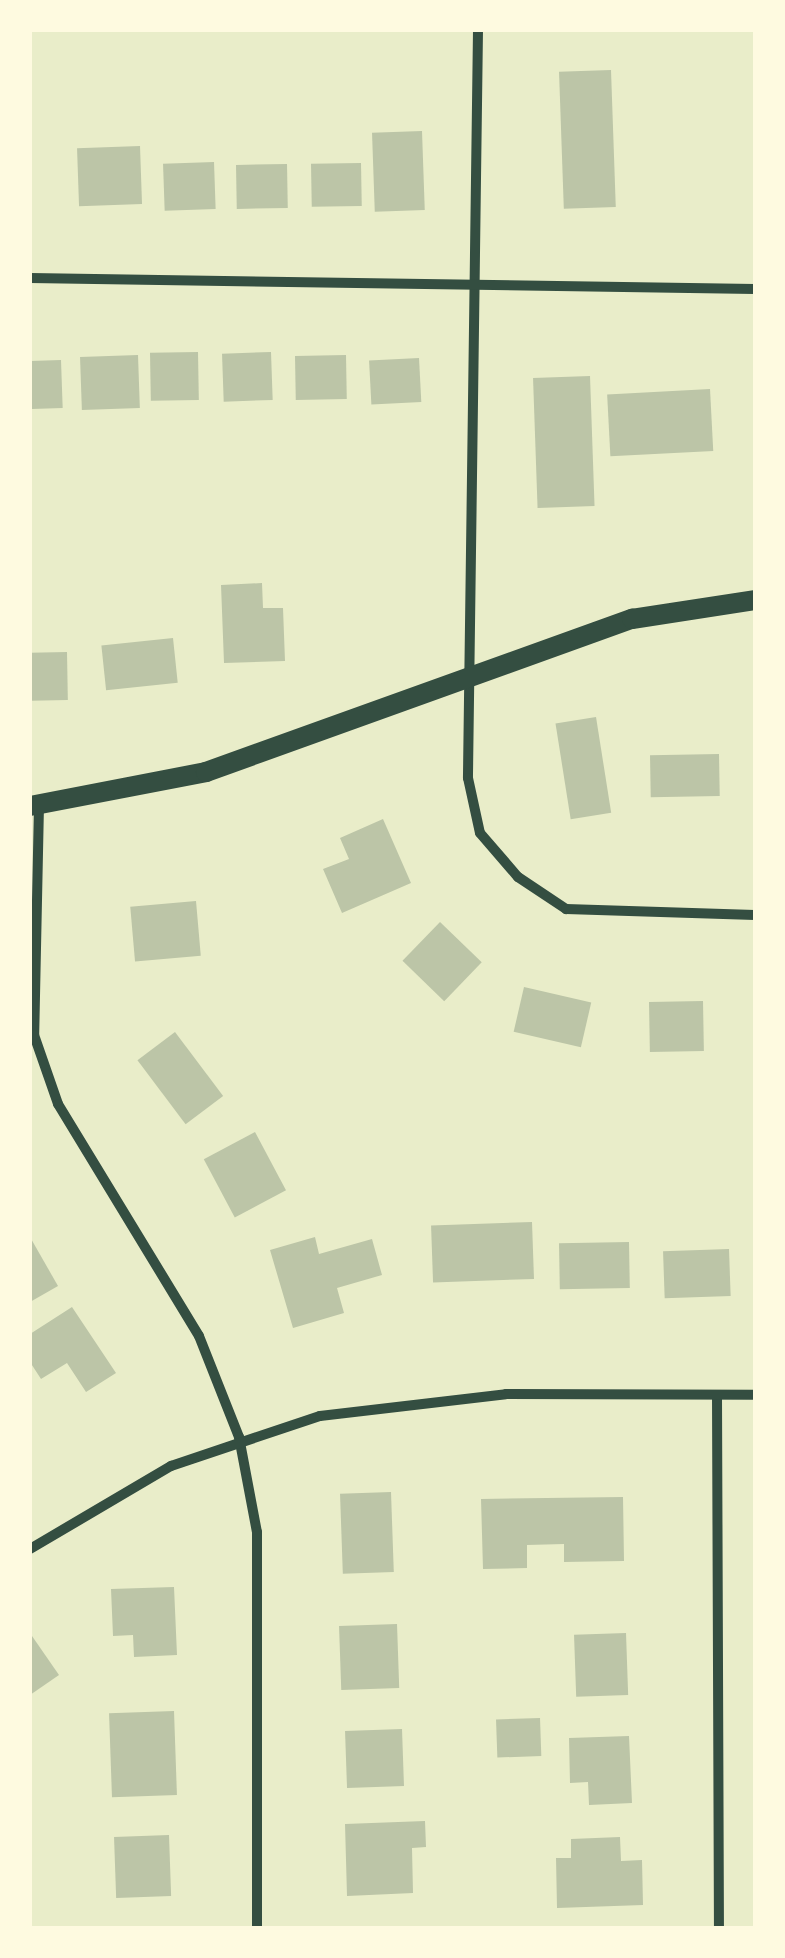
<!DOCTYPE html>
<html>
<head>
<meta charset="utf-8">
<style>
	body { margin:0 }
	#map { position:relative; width:785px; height:1958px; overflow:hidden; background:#e9edc9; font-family:"Work Sans",sans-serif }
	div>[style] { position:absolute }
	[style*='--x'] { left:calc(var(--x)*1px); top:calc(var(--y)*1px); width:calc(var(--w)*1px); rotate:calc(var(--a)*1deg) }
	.building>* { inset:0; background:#bcc5a7; transform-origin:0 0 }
	.minor>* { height:10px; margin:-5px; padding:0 5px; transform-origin:5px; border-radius:5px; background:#344e41 }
	.secondary>* { height:20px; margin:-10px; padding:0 10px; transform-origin:10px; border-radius:10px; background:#344e41 }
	span { translate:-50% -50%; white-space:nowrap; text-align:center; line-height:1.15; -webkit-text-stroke:10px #fefae0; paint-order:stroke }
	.frame { position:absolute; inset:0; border:32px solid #fefae0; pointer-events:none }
</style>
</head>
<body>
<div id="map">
	<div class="building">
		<i style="left:611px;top:70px;width:137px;height:52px;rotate:88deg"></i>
		<i style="left:422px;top:131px;width:79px;height:50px;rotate:88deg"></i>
		<i style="left:140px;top:146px;width:58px;height:63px;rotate:88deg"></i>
		<i style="left:214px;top:162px;width:47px;height:51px;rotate:88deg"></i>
		<i style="left:361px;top:163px;width:43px;height:50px;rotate:89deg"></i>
		<i style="left:287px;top:164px;width:44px;height:51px;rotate:89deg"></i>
		<i style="left:198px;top:352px;width:48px;height:48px;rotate:89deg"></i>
		<i style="left:271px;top:352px;width:48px;height:49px;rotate:88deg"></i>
		<i style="left:138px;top:355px;width:53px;height:58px;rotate:88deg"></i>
		<i style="left:346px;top:355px;width:44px;height:51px;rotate:89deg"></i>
		<i style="left:419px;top:358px;width:44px;height:50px;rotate:87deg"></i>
		<i style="left:61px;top:360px;width:48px;height:31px;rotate:88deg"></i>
		<i style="left:590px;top:376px;width:130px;height:57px;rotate:88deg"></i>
		<i style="left:710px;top:389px;width:62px;height:103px;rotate:87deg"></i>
		<i style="clip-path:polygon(262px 583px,263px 608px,283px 608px,285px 661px,224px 663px,221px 585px)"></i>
		<i style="left:173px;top:638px;width:45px;height:72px;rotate:84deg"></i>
		<i style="left:67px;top:652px;width:48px;height:37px;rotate:89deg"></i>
		<i style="left:596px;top:717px;width:97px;height:41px;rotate:81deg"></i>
		<i style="left:719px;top:754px;width:42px;height:69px;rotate:89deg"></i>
		<i style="clip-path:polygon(383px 819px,411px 883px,342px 913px,323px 869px,349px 859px,340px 838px)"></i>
		<i style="left:196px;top:901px;width:55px;height:66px;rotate:85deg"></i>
		<i style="left:440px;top:922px;width:58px;height:54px;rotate:44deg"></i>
		<i style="left:524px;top:987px;width:69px;height:46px;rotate:13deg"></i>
		<i style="left:703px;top:1001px;width:50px;height:54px;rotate:89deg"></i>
		<i style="left:175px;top:1032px;width:80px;height:47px;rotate:53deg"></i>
		<i style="left:255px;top:1132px;width:66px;height:58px;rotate:62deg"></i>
		<i style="left:532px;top:1222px;width:57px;height:101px;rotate:88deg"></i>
		<i style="clip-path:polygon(30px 1237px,58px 1286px,30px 1302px)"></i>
		<i style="clip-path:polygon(315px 1237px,319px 1254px,372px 1239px,382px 1275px,337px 1288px,344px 1313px,293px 1328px,270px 1250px)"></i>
		<i style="left:629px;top:1242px;width:46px;height:70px;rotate:89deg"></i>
		<i style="left:729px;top:1249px;width:47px;height:66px;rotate:88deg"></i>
		<i style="clip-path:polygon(72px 1307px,116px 1373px,86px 1392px,67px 1363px,41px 1379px,30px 1362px,30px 1334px)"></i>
		<i style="left:391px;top:1492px;width:80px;height:51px;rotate:88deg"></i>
		<i style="clip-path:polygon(623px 1497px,624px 1561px,564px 1562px,564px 1544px,527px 1545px,527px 1568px,483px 1569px,481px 1499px)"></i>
		<i style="clip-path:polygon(174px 1587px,177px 1655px,134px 1657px,133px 1635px,113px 1636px,111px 1589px)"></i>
		<i style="left:397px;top:1624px;width:64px;height:58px;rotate:88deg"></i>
		<i style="left:626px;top:1633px;width:62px;height:52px;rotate:88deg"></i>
		<i style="clip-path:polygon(32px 1636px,59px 1675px,30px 1695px,30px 1638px)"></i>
		<i style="left:174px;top:1711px;width:84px;height:65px;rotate:88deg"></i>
		<i style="left:540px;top:1718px;width:38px;height:44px;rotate:88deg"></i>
		<i style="left:402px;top:1729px;width:57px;height:57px;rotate:88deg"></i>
		<i style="clip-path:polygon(629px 1736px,632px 1803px,589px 1805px,588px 1782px,570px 1783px,569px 1738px)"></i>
		<i style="clip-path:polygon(425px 1821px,426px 1847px,412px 1848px,413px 1893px,347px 1896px,345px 1824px)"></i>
		<i style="left:169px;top:1835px;width:61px;height:55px;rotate:88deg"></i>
		<i style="clip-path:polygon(620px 1837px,621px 1861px,642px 1860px,643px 1905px,557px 1908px,556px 1858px,571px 1858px,571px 1839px)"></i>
	</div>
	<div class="minor">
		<i style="--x:478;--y:30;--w:748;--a:90.77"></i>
		<i style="--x:468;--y:778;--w:56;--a:77.7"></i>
		<i style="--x:480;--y:833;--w:58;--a:49.2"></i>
		<i style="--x:518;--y:877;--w:58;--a:33.7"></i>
		<i style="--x:566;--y:909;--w:189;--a:1.8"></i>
		<i style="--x:30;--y:278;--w:725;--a:0.87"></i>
		<i style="--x:39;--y:805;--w:230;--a:91.2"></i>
		<i style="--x:34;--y:1035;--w:73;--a:70.8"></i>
		<i style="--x:58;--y:1104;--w:271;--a:58.7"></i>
		<i style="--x:199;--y:1336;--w:109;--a:68.4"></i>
		<i style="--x:239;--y:1437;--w:97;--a:79.3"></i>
		<i style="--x:257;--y:1532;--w:396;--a:90"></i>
		<i style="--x:717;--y:1395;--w:533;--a:89.79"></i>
		<i style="--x:30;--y:1549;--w:164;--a:-30.5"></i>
		<i style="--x:171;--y:1466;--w:157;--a:-18.6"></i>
		<i style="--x:320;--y:1416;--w:187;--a:-6.7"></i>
		<i style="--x:506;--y:1394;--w:249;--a:0.2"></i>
	</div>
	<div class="secondary">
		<i style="--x:30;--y:806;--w:179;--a:-10.9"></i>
		<i style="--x:206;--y:772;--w:453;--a:-19.8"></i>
		<i style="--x:632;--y:619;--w:124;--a:-8.8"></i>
	</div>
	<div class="frame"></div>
</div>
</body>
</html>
